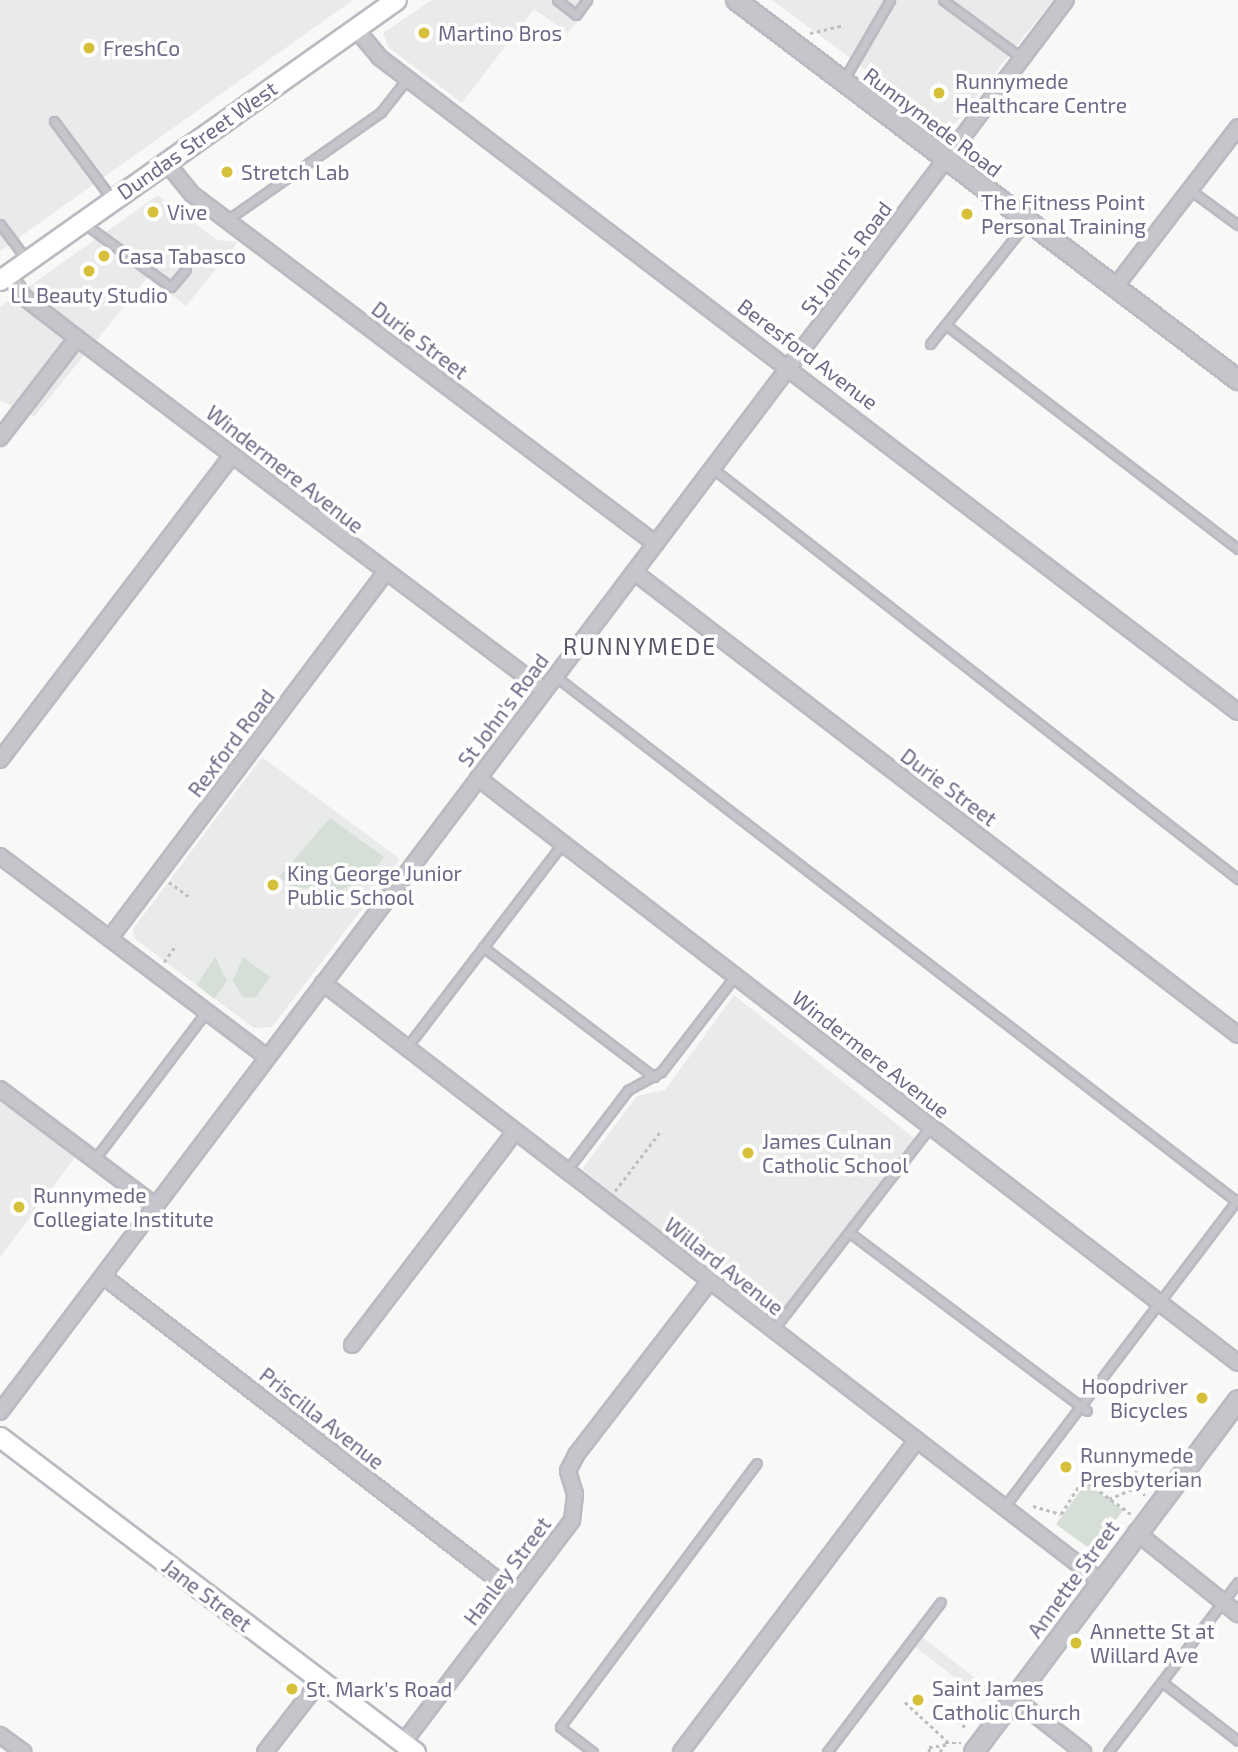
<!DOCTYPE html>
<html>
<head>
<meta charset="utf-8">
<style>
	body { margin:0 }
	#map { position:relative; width:1238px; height:1752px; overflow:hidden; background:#f8f9f7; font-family:"Exo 2",sans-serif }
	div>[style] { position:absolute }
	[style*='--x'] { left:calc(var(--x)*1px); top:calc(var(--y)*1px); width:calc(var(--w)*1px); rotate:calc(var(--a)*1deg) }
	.built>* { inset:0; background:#e9eaea; transform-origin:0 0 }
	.green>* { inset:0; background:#d6ded8; transform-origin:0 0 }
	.path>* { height:2.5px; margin-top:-1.25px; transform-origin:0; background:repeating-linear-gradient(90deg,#bdbdc2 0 3.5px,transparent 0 7px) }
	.roads { filter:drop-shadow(2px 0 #babac2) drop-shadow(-2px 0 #babac2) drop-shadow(0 2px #babac2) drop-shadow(0 -2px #babac2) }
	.service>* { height:7px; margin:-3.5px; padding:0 3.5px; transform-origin:3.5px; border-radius:3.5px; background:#c6c5cc }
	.minor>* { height:14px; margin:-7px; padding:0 7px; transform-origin:7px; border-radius:7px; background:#c6c5cc }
	.tertiary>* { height:18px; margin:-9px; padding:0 9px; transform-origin:9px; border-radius:9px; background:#c6c5cc }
	.secondary>* { height:19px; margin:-9.5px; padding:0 9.5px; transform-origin:9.5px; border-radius:9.5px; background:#fff }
	.dots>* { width:19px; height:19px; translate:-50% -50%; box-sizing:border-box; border:4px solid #fff; border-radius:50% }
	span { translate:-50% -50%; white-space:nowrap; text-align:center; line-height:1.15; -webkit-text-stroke:7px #fff; paint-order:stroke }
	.poi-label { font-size:21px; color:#6c6a86 }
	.left { translate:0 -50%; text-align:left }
	.right { translate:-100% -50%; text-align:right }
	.street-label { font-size:21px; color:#6c6a86 }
	.neighbourhood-label { font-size:23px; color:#59586b; letter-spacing:2px }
</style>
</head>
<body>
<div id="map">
	<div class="built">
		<i style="clip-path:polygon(0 0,353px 0,0 251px)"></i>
		<i style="clip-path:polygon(432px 0,594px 0,568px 33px,534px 9px,462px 103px,388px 47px,383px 33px)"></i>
		<i style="clip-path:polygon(772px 0,1053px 0,949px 131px)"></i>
		<i style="clip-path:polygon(158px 195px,217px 240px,238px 242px,186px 306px,148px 277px,34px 417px,0 400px,0 307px)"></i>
		<i style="clip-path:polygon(262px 757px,400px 859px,272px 1027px,254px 1028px,135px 939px,133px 929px)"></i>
		<i style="clip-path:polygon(734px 995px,914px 1138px,778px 1323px,582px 1169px,637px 1096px,665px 1090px)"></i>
		<i style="clip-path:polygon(0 1101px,76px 1156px,0 1257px)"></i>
		<i style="left:921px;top:1636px;width:91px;height:12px;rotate:38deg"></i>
	</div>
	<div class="green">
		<i style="clip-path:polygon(330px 818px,384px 857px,372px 873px,342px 890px,292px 887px,279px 877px)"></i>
		<i style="clip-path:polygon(215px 957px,227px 981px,214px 999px,197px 985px)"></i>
		<i style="clip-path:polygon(243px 957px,270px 977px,255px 998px,243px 997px,233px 981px)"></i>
		<i style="left:1086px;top:1483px;width:46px;height:51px;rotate:36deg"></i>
	</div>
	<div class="path">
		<i style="--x:810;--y:33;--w:35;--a:-13"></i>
		<i style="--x:169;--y:882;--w:24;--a:36"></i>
		<i style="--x:164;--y:962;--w:21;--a:-55"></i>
		<i style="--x:615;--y:1191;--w:74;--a:-52.7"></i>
		<i style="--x:1132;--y:1486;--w:16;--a:35"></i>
		<i style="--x:1109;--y:1499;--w:28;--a:-23"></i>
		<i style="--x:1135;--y:1488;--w:17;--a:-87"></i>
		<i style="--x:1033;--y:1506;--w:29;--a:16"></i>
		<i style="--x:1061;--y:1514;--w:41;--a:-57.8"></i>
		<i style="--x:1083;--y:1479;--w:59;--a:36.1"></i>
		<i style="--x:905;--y:1702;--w:59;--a:42.9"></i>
		<i style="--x:946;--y:1712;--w:28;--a:38"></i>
		<i style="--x:929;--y:1752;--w:5;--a:-90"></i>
		<i style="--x:929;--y:1747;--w:17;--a:-7"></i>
		<i style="--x:940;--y:1752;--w:10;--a:-61"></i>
		<i style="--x:945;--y:1743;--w:16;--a:0"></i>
	</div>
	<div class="roads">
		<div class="service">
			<i style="--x:557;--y:0;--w:24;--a:38"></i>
			<i style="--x:576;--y:15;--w:19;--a:-54"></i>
			<i style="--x:943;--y:0;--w:99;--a:36.4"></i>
			<i style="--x:843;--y:81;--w:94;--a:-59.9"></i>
			<i style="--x:54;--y:121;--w:97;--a:53.4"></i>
			<i style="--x:1190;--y:190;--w:59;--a:36.1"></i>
			<i style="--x:227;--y:220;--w:188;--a:-35"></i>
			<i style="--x:381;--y:112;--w:42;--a:-51.8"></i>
			<i style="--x:82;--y:222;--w:110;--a:36.1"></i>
			<i style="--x:171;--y:287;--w:23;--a:-50"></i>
			<i style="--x:0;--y:224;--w:45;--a:53.1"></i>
			<i style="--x:946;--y:325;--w:368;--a:37.5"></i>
			<i style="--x:930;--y:344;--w:156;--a:-51.5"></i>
			<i style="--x:712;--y:468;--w:668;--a:38"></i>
			<i style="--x:555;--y:676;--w:860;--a:37.63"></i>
			<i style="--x:483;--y:947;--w:215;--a:37.2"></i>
			<i style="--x:407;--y:1047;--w:255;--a:-52.6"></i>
			<i style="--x:94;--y:1160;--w:186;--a:-52.9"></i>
			<i style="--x:567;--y:1170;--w:101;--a:-52.7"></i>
			<i style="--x:628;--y:1090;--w:38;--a:-29"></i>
			<i style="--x:661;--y:1072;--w:121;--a:-52.4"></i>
			<i style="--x:850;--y:1233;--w:296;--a:36.9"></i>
			<i style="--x:773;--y:1330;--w:257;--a:-52.3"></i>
			<i style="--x:1004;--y:1507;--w:387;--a:-52.8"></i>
			<i style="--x:1162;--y:1682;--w:96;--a:37.8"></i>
			<i style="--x:593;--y:1752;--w:41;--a:-142.9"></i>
			<i style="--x:560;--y:1727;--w:329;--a:-53.3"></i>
			<i style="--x:827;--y:1752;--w:188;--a:-52.8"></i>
			<i style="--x:1108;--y:1752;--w:214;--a:-52.6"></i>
		</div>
		<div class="minor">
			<i style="--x:355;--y:28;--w:38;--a:50"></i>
			<i style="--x:379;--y:57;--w:1080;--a:37.33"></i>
			<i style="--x:166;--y:162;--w:41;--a:50.9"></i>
			<i style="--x:192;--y:194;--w:581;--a:37.03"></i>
			<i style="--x:8;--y:274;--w:28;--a:55"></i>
			<i style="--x:24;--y:297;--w:67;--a:37.7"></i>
			<i style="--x:77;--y:338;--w:585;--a:37.01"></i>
			<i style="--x:1115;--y:287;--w:202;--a:-52.4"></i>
			<i style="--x:0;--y:438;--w:126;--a:-52.4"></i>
			<i style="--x:634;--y:572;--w:761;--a:37.47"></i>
			<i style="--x:0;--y:760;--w:383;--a:-52.7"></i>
			<i style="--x:478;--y:778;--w:959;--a:37.59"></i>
			<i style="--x:0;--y:856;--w:334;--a:37"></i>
			<i style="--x:110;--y:938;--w:457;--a:-53"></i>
			<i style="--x:323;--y:983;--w:980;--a:37.58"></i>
			<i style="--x:0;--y:1089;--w:195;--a:36.9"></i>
			<i style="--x:103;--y:1276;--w:521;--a:37.6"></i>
			<i style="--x:352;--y:1345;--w:268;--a:-52.6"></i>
			<i style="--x:0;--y:1412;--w:1769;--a:-52.95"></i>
			<i style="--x:1136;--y:1532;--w:131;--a:38.8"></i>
			<i style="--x:1014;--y:1698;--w:88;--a:38"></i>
			<i style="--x:0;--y:1735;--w:29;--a:36"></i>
			<i style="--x:403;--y:1743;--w:280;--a:-52.8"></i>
			<i style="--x:572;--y:1520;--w:26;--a:-83"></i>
			<i style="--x:575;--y:1494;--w:24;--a:-107"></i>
			<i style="--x:568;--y:1471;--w:18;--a:-63"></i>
			<i style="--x:576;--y:1455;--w:218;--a:-52.4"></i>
			<i style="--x:265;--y:1752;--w:90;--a:-52.2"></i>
			<i style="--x:681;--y:1752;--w:391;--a:-52.9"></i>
		</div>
		<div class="tertiary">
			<i style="--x:736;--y:0;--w:630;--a:37.12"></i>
			<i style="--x:974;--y:1752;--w:440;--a:-53.1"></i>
		</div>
		<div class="secondary">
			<i style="--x:0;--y:280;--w:485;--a:-35.3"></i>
			<i style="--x:0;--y:1437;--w:521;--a:37.2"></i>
		</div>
	</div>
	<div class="dots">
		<i style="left:424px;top:33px;background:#d7c039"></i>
		<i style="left:89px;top:48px;background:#d7c039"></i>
		<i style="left:939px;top:93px;background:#d7c039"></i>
		<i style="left:227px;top:172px;background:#d7c039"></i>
		<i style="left:153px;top:212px;background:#d7c039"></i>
		<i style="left:967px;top:214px;background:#d7c039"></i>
		<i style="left:104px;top:256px;background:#d7c039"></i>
		<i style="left:89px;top:271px;background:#d7c039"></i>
		<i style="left:273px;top:885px;background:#d7c039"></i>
		<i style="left:748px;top:1153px;background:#d7c039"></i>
		<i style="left:19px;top:1207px;background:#d7c039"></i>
		<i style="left:1202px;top:1398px;background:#d7c039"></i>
		<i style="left:1066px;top:1467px;background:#d7c039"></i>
		<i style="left:1076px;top:1643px;background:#d7c039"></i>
		<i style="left:292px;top:1689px;background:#d7c039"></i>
		<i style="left:918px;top:1700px;background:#d7c039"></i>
	</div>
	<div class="poi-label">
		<span class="left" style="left:438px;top:33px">Martino Bros</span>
		<span class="left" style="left:103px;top:48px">FreshCo</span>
		<span class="left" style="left:955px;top:93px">Runnymede<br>Healthcare Centre</span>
		<span class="left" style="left:241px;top:172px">Stretch Lab</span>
		<span class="left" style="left:981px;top:214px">The Fitness Point<br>Personal Training</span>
		<span class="left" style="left:167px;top:212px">Vive</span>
		<span class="left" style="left:118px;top:256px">Casa Tabasco</span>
		<span style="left:89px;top:295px">LL Beauty Studio</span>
		<span class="left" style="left:287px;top:885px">King George Junior<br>Public School</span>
		<span class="left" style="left:762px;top:1153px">James Culnan<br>Catholic School</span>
		<span class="left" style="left:33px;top:1207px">Runnymede<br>Collegiate Institute</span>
		<span class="right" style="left:1188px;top:1398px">Hoopdriver<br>Bicycles</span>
		<span class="left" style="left:1080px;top:1467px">Runnymede<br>Presbyterian</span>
		<span class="left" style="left:1090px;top:1643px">Annette St at<br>Willard Ave</span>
		<span class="left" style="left:932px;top:1700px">Saint James<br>Catholic Church</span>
		<span class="left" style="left:306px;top:1689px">St. Mark's Road</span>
	</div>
	<div class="street-label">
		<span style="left:933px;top:122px;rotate:37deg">Runnymede Road</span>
		<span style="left:197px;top:140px;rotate:-35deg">Dundas Street West</span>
		<span style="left:846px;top:258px;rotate:-53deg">St John's Road</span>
		<span style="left:420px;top:340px;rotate:37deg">Durie Street</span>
		<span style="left:808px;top:354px;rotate:37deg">Beresford Avenue</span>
		<span style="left:285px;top:469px;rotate:38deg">Windermere Avenue</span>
		<span style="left:503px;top:710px;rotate:-53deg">St John's Road</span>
		<span style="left:231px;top:743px;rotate:-53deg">Rexford Road</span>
		<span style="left:949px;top:787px;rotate:37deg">Durie Street</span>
		<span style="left:871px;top:1054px;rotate:38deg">Windermere Avenue</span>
		<span style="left:724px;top:1266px;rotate:38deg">Willard Avenue</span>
		<span style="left:322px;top:1418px;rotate:38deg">Priscilla Avenue</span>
		<span style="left:507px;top:1571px;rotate:-53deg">Hanley Street</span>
		<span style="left:1073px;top:1579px;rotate:-54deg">Annette Street</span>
		<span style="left:207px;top:1595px;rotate:37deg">Jane Street</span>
	</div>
	<div class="neighbourhood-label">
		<span style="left:640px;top:646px">RUNNYMEDE</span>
	</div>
</div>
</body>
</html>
